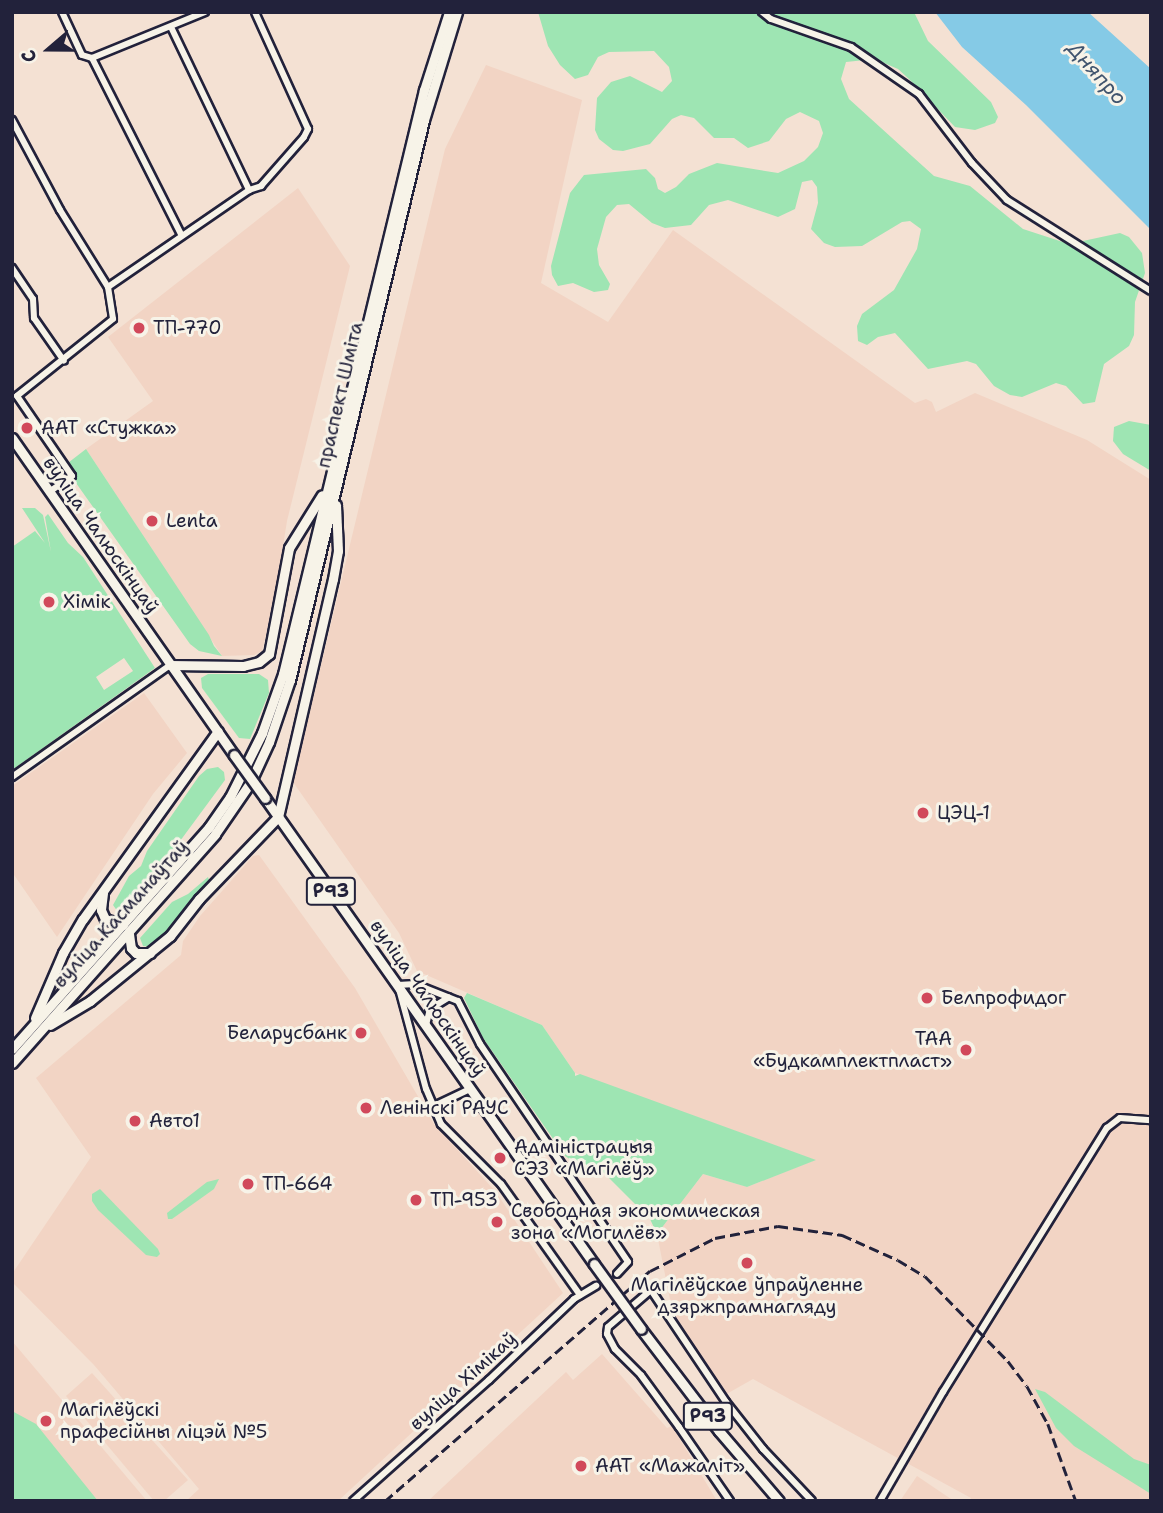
<!DOCTYPE html>
<html>
<head>
<meta charset="utf-8">
<style>
	body { margin:0 }
	#map { position:relative; width:1163px; height:1513px; overflow:hidden; background:#f4e1d3; font-family:"Shantell Sans",sans-serif }
	div>[style] { position:absolute }
	[style*='--x'] { left:calc(var(--x)*1px); top:calc(var(--y)*1px); width:calc(var(--w)*1px); rotate:calc(var(--a)*1deg) }
	.built>* { inset:0; background:#f2d4c4 }
	.green>* { inset:0; background:#9ee5b3 }
	.water>* { inset:0; background:#85cae6 }
	.minor-tunnel>* { height:6px; margin-top:-3px; transform-origin:0; background:repeating-linear-gradient(90deg,#cabbb5 0 6px,transparent 0 9px) }
	.roads { filter:drop-shadow(2px 0 #22223b) drop-shadow(-2px 0 #22223b) drop-shadow(0 2px #22223b) drop-shadow(0 -2px #22223b) }
	.minor>* { height:6px; margin:-3px; padding:0 3px; transform-origin:3px; border-radius:3px; background:#f7f3e8 }
	.primary>* { height:9px; margin:-4.5px; padding:0 4.5px; transform-origin:4.5px; border-radius:4.5px; background:#f7f3e8 }
	.rail>* { height:2.5px; margin-top:-1.25px; transform-origin:0; background:repeating-linear-gradient(90deg,#22223b 0 10px,transparent 0 15px) }
	.bridges { filter:drop-shadow(2px 0 #22223b) drop-shadow(-2px 0 #22223b) drop-shadow(0 2px #22223b) drop-shadow(0 -2px #22223b) }
	.primary-bridge>* { height:9px; margin:-4.5px; padding:0 4.5px; transform-origin:4.5px; border-radius:4.5px; background:#f7f3e8 }
	.dots>* { width:19px; height:19px; translate:-50% -50%; box-sizing:border-box; border:4px solid #f7f3e8; border-radius:50% }
	span { translate:-50% -50%; white-space:nowrap; text-align:center; line-height:1.15; -webkit-text-stroke:6px #f7f3e8; paint-order:stroke }
	.shield-label span { padding:2px 5px; background:#f7f3e8; border:2px solid; border-radius:5px; -webkit-text-stroke-width:0 }
	.shield-label { font-size:18px; color:#22223b; font-weight:700 }
	.poi-label { font-size:19px; color:#22223b }
	.left { translate:0 -50%; text-align:left }
	.right { translate:-100% -50%; text-align:right }
	.street-label { font-size:19px; color:#22223b }
	.water-label { font-size:21px; color:#40546e; font-style:italic }
	.frame { position:absolute; inset:0; border:14px solid #22223b; pointer-events:none }
	.north { position:absolute; left:14px; top:14px; width:70px; height:70px; -webkit-text-stroke:5px #f7f3e8; paint-order:stroke; rotate:250deg; font-size:19px; font-weight:700; line-height:28px; text-align:center; color:#22223b }
	.north::after { content:''; display:block; margin:auto; width:24px; height:32px; background:#22223b; clip-path:polygon(50% 0,100% 100%,50% 72%,0 100%) }
</style>
</head>
<body>
<div id="map">
	<div class="built">
		<i style="clip-path:polygon(486px 65px,582px 100px,541px 283px,608px 322px,673px 230px,915px 403px,926px 399px,932px 402px,936px 412px,975px 393px,1087px 440px,1151px 480px,1151px 1501px,970px 1501px,971px 1498px,753px 1379px,723px 1396px,673px 1315px,657px 1234px,703px 1174px,747px 1187px,815px 1160px,575px 1073px,542px 1025px,417px 971px,399px 933px,293px 782px,445px 149px)"></i>
		<i style="clip-path:polygon(298px 188px,350px 266px,287px 521px,274px 602px,262px 651px,254px 655px,222px 656px,86px 449px,153px 401px,108px 337px)"></i>
		<i style="clip-path:polygon(144px 693px,187px 753px,153px 794px,57px 937px,12px 872px,12px 786px)"></i>
		<i style="clip-path:polygon(259px 855px,355px 988px,434px 1124px,496px 1192px,563px 1293px,338px 1501px,186px 1501px,199px 1489px,94px 1365px,12px 1282px,12px 1274px,91px 1157px,36px 1078px,181px 955px,183px 941px,200px 916px,253px 856px)"></i>
		<i style="clip-path:polygon(12px 1341px,147px 1501px,12px 1501px)"></i>
		<i style="clip-path:polygon(602px 1354px,667px 1428px,672px 1426px,717px 1501px,428px 1501px,566px 1372px,573px 1380px)"></i>
		<i style="clip-path:polygon(92px 1373px,188px 1480px,164px 1501px,154px 1501px,66px 1396px)"></i>
		<i style="clip-path:polygon(917px 1476px,954px 1501px,900px 1501px)"></i>
	</div>
	<div class="green">
		<i style="clip-path:polygon(538px 12px,914px 12px,928px 41px,991px 102px,998px 117px,995px 123px,975px 130px,955px 127px,909px 79px,898px 69px,875px 59px,846px 62px,841px 79px,849px 99px,934px 176px,970px 186px,1023px 229px,1069px 244px,1120px 233px,1129px 237px,1142px 253px,1145px 273px,1135px 302px,1134px 335px,1129px 346px,1104px 364px,1095px 402px,1083px 404px,1066px 386px,1056px 383px,1022px 397px,1010px 395px,994px 386px,976px 364px,967px 361px,928px 369px,895px 333px,878px 337px,867px 345px,858px 341px,857px 326px,862px 314px,894px 290px,917px 249px,921px 229px,910px 221px,902px 222px,862px 246px,835px 247px,824px 243px,811px 229px,818px 203px,817px 187px,812px 180px,802px 182px,795px 209px,778px 217px,728px 200px,709px 205px,691px 225px,665px 228px,652px 223px,629px 204px,617px 205px,606px 217px,597px 249px,599px 265px,610px 284px,608px 290px,594px 292px,573px 283px,558px 286px,552px 275px,551px 266px,570px 193px,584px 175px,646px 169px,655px 178px,658px 189px,665px 193px,676px 187px,689px 174px,717px 163px,778px 173px,804px 161px,818px 147px,823px 133px,819px 121px,800px 112px,786px 119px,769px 141px,748px 148px,734px 138px,714px 138px,694px 118px,681px 115px,672px 119px,650px 144px,623px 151px,613px 150px,599px 139px,595px 130px,597px 98px,611px 82px,630px 76px,662px 92px,672px 81px,669px 67px,654px 51px,609px 52px,598px 57px,588px 75px,575px 79px,560px 65px,548px 46px)"></i>
		<i style="clip-path:polygon(1129px 421px,1151px 425px,1151px 471px,1123px 454px,1113px 441px,1114px 427px)"></i>
		<i style="clip-path:polygon(86px 449px,209px 635px,214px 646px,222px 656px,199px 651px,190px 644px,64px 466px)"></i>
		<i style="clip-path:polygon(evenodd,22px 508px,35px 508px,43px 515px,51px 552px,45px 517px,48px 514px,68px 543px,83px 557px,155px 668px,12px 770px,12px 547px,35px 531px,45px 543px,22px 508px,124px 658px,133px 671px,104px 690px,96px 677px,124px 658px)"></i>
		<i style="clip-path:polygon(208px 674px,259px 674px,268px 680px,269px 693px,250px 739px,239px 738px,202px 688px,201px 678px)"></i>
		<i style="clip-path:polygon(218px 767px,224px 772px,225px 780px,127px 913px,120px 915px,113px 905px,129px 876px,141px 866px,147px 851px,199px 776px,207px 769px)"></i>
		<i style="clip-path:polygon(208px 877px,209px 880px,160px 938px,151px 947px,143px 946px,140px 938px,172px 902px,188px 894px)"></i>
		<i style="clip-path:polygon(467px 993px,542px 1025px,575px 1073px,575px 1076px,580px 1074px,816px 1160px,747px 1187px,703px 1174px,657px 1234px,650px 1219px,598px 1167px,583px 1168px,565px 1156px,483px 1038px,464px 998px)"></i>
		<i style="clip-path:polygon(219px 1179px,214px 1189px,172px 1219px,168px 1219px,167px 1213px,207px 1182px)"></i>
		<i style="clip-path:polygon(100px 1189px,158px 1249px,160px 1254px,157px 1257px,146px 1255px,98px 1210px,92px 1201px,92px 1194px)"></i>
		<i style="clip-path:polygon(1035px 1389px,1045px 1392px,1134px 1459px,1151px 1465px,1151px 1494px,1074px 1446px,1056px 1428px)"></i>
		<i style="clip-path:polygon(12px 1411px,36px 1424px,98px 1501px,12px 1501px)"></i>
	</div>
	<div class="water">
		<i style="clip-path:polygon(935px 12px,1088px 12px,1151px 69px,1151px 230px,1026px 105px,962px 47px)"></i>
	</div>
	<div class="minor-tunnel">
		<i style="--x:596;--y:1286;--w:24;--a:-30"></i>
	</div>
	<div class="roads">
		<div class="minor">
			<i style="--x:62;--y:12;--w:47;--a:65.1"></i>
			<i style="--x:82;--y:55;--w:10;--a:17"></i>
			<i style="--x:92;--y:58;--w:199;--a:63.2"></i>
			<i style="--x:762;--y:12;--w:11;--a:38"></i>
			<i style="--x:771;--y:19;--w:85;--a:19.3"></i>
			<i style="--x:851;--y:47;--w:83;--a:34.7"></i>
			<i style="--x:919;--y:94;--w:87;--a:52.5"></i>
			<i style="--x:972;--y:163;--w:51;--a:46.6"></i>
			<i style="--x:1007;--y:200;--w:170;--a:32.3"></i>
			<i style="--x:171;--y:27;--w:181;--a:64.4"></i>
			<i style="--x:92;--y:58;--w:122;--a:-22.2"></i>
			<i style="--x:12;--y:120;--w:102;--a:61.9"></i>
			<i style="--x:60;--y:210;--w:91;--a:58.1"></i>
			<i style="--x:108;--y:287;--w:32;--a:81"></i>
			<i style="--x:113;--y:319;--w:123;--a:141.3"></i>
			<i style="--x:17;--y:396;--w:97;--a:55.5"></i>
			<i style="--x:72;--y:476;--w:28;--a:145"></i>
			<i style="--x:12;--y:268;--w:37;--a:56"></i>
			<i style="--x:33;--y:299;--w:19;--a:87"></i>
			<i style="--x:34;--y:318;--w:52;--a:55.1"></i>
			<i style="--x:108;--y:287;--w:171;--a:-34.5"></i>
			<i style="--x:249;--y:190;--w:13;--a:-18"></i>
			<i style="--x:261;--y:186;--w:65;--a:-48.7"></i>
			<i style="--x:304;--y:137;--w:9;--a:-63"></i>
			<i style="--x:308;--y:129;--w:128;--a:-114.4"></i>
			<i style="--x:12;--y:777;--w:194;--a:-35.3"></i>
			<i style="--x:426;--y:1025;--w:16;--a:-76"></i>
			<i style="--x:430;--y:1009;--w:22;--a:-32"></i>
			<i style="--x:432;--y:1107;--w:42;--a:-25.3"></i>
			<i style="--x:580;--y:1295;--w:136;--a:-125.4"></i>
			<i style="--x:501;--y:1184;--w:85;--a:-135"></i>
			<i style="--x:441;--y:1124;--w:38;--a:-113"></i>
			<i style="--x:426;--y:1089;--w:108;--a:-105.1"></i>
			<i style="--x:398;--y:985;--w:17;--a:-3"></i>
			<i style="--x:415;--y:984;--w:46;--a:21.6"></i>
			<i style="--x:458;--y:1001;--w:48;--a:62.9"></i>
			<i style="--x:480;--y:1044;--w:263;--a:55.8"></i>
			<i style="--x:628;--y:1262;--w:16;--a:133"></i>
			<i style="--x:353;--y:1501;--w:182;--a:-41.7"></i>
			<i style="--x:489;--y:1380;--w:117;--a:-43.6"></i>
			<i style="--x:574;--y:1299;--w:26;--a:-31"></i>
			<i style="--x:730;--y:1501;--w:90;--a:-124.6"></i>
			<i style="--x:679;--y:1427;--w:64;--a:-126.2"></i>
			<i style="--x:641;--y:1375;--w:37;--a:-135"></i>
			<i style="--x:615;--y:1349;--w:17;--a:-118"></i>
			<i style="--x:607;--y:1334;--w:7;--a:-82"></i>
			<i style="--x:608;--y:1327;--w:57;--a:-40.7"></i>
			<i style="--x:651;--y:1290;--w:135;--a:56.2"></i>
			<i style="--x:726;--y:1402;--w:60;--a:51.8"></i>
			<i style="--x:763;--y:1449;--w:71;--a:46.7"></i>
			<i style="--x:880;--y:1501;--w:126;--a:-60"></i>
			<i style="--x:943;--y:1392;--w:311;--a:-58.2"></i>
			<i style="--x:1107;--y:1128;--w:16;--a:-38"></i>
			<i style="--x:1120;--y:1118;--w:31;--a:4"></i>
		</div>
		<div class="primary">
			<i style="--x:12;--y:438;--w:387;--a:55"></i>
			<i style="--x:170;--y:665;--w:73;--a:0.8"></i>
			<i style="--x:243;--y:666;--w:16;--a:-14"></i>
			<i style="--x:259;--y:662;--w:13;--a:-39"></i>
			<i style="--x:269;--y:654;--w:108;--a:-79.3"></i>
			<i style="--x:289;--y:548;--w:62;--a:-58.1"></i>
			<i style="--x:265;--y:798;--w:570;--a:54.78"></i>
			<i style="--x:103;--y:893;--w:17;--a:97"></i>
			<i style="--x:101;--y:910;--w:10;--a:66"></i>
			<i style="--x:105;--y:919;--w:19;--a:18"></i>
			<i style="--x:129;--y:934;--w:14;--a:82"></i>
			<i style="--x:131;--y:948;--w:7;--a:45"></i>
			<i style="--x:136;--y:953;--w:14;--a:0"></i>
			<i style="--x:35;--y:1018;--w:71;--a:-66.7"></i>
			<i style="--x:63;--y:953;--w:39;--a:-60"></i>
			<i style="--x:83;--y:919;--w:231;--a:-54.3"></i>
			<i style="--x:50;--y:1025;--w:47;--a:-31"></i>
			<i style="--x:90;--y:1001;--w:103;--a:-39.1"></i>
			<i style="--x:170;--y:936;--w:47;--a:-51.9"></i>
			<i style="--x:199;--y:899;--w:114;--a:-46.1"></i>
			<i style="--x:278;--y:817;--w:244;--a:-77"></i>
			<i style="--x:333;--y:579;--w:28;--a:-80"></i>
			<i style="--x:338;--y:551;--w:46;--a:-92.5"></i>
			<i style="--x:12;--y:1049;--w:297;--a:-48.4"></i>
			<i style="--x:209;--y:827;--w:37;--a:-55"></i>
			<i style="--x:230;--y:797;--w:72;--a:-63.4"></i>
			<i style="--x:262;--y:733;--w:63;--a:-70.4"></i>
			<i style="--x:283;--y:674;--w:601;--a:-76.43"></i>
			<i style="--x:424;--y:90;--w:82;--a:-72.2"></i>
			<i style="--x:12;--y:1063;--w:306;--a:-48.4"></i>
			<i style="--x:215;--y:834;--w:62;--a:-55.5"></i>
			<i style="--x:250;--y:783;--w:45;--a:-65.1"></i>
			<i style="--x:269;--y:742;--w:65;--a:-71.3"></i>
			<i style="--x:290;--y:680;--w:576;--a:-76.54"></i>
			<i style="--x:424;--y:120;--w:113;--a:-73"></i>
			<i style="--x:641;--y:1329;--w:128;--a:52.6"></i>
			<i style="--x:719;--y:1431;--w:92;--a:49.4"></i>
		</div>
	</div>
	<div class="rail">
		<i style="--x:385;--y:1501;--w:351;--a:-41"></i>
		<i style="--x:650;--y:1271;--w:73;--a:-26.9"></i>
		<i style="--x:715;--y:1238;--w:64;--a:-10.8"></i>
		<i style="--x:778;--y:1226;--w:65;--a:8"></i>
		<i style="--x:842;--y:1235;--w:61;--a:24.1"></i>
		<i style="--x:898;--y:1260;--w:31;--a:31"></i>
		<i style="--x:925;--y:1276;--w:119;--a:45.7"></i>
		<i style="--x:1008;--y:1361;--w:31;--a:53"></i>
		<i style="--x:1027;--y:1386;--w:43;--a:61.1"></i>
		<i style="--x:1048;--y:1424;--w:82;--a:70"></i>
	</div>
	<div class="bridges">
		<div class="primary-bridge">
			<i style="--x:234;--y:755;--w:53;--a:54.2"></i>
			<i style="--x:594;--y:1264;--w:80;--a:54.1"></i>
		</div>
	</div>
	<div class="dots">
		<i style="left:139px;top:328px;background:#d1495b"></i>
		<i style="left:27px;top:428px;background:#d1495b"></i>
		<i style="left:152px;top:521px;background:#d1495b"></i>
		<i style="left:49px;top:602px;background:#d1495b"></i>
		<i style="left:923px;top:813px;background:#d1495b"></i>
		<i style="left:927px;top:998px;background:#d1495b"></i>
		<i style="left:361px;top:1033px;background:#d1495b"></i>
		<i style="left:966px;top:1050px;background:#d1495b"></i>
		<i style="left:366px;top:1108px;background:#d1495b"></i>
		<i style="left:135px;top:1121px;background:#d1495b"></i>
		<i style="left:500px;top:1158px;background:#d1495b"></i>
		<i style="left:248px;top:1184px;background:#d1495b"></i>
		<i style="left:416px;top:1200px;background:#d1495b"></i>
		<i style="left:497px;top:1222px;background:#d1495b"></i>
		<i style="left:747px;top:1263px;background:#d1495b"></i>
		<i style="left:46px;top:1421px;background:#d1495b"></i>
		<i style="left:581px;top:1466px;background:#d1495b"></i>
	</div>
	<div class="shield-label">
		<span style="left:331px;top:891px">Р93</span>
		<span style="left:708px;top:1416px">Р93</span>
	</div>
	<div class="poi-label">
		<span class="left" style="left:153px;top:328px">ТП-770</span>
		<span class="left" style="left:41px;top:428px">ААТ «Стужка»</span>
		<span class="left" style="left:166px;top:521px">Lenta</span>
		<span class="left" style="left:63px;top:602px">Хімік</span>
		<span class="left" style="left:937px;top:813px">ЦЭЦ-1</span>
		<span class="left" style="left:941px;top:998px">Белпрофидог</span>
		<span class="right" style="left:347px;top:1033px">Беларусбанк</span>
		<span class="right" style="left:952px;top:1050px">ТАА<br>«Будкамплектпласт»</span>
		<span class="left" style="left:380px;top:1108px">Ленінскі РАУС</span>
		<span class="left" style="left:149px;top:1121px">Авто1</span>
		<span class="left" style="left:514px;top:1158px">Адміністрацыя<br>СЭЗ «Магілёў»</span>
		<span class="left" style="left:262px;top:1184px">ТП-664</span>
		<span class="left" style="left:430px;top:1200px">ТП-953</span>
		<span class="left" style="left:511px;top:1222px">Свободная экономическая<br>зона «Могилёв»</span>
		<span style="left:747px;top:1296px">Магілёўскае ўпраўленне<br>дзяржпрамнагляду</span>
		<span class="left" style="left:60px;top:1421px">Магілёўскі<br>прафесійны ліцэй №5</span>
		<span class="left" style="left:595px;top:1466px">ААТ «Мажаліт»</span>
	</div>
	<div class="street-label">
		<span style="left:340px;top:395px;rotate:-77deg">праспект Шміта</span>
		<span style="left:101px;top:535px;rotate:55deg">вуліца Чалюскінцаў</span>
		<span style="left:121px;top:914px;rotate:-48deg">вуліца Касманаўтаў</span>
		<span style="left:428px;top:998px;rotate:55deg">вуліца Чалюскінцаў</span>
		<span style="left:463px;top:1381px;rotate:-42deg">вуліца Хімікаў</span>
	</div>
	<div class="water-label">
		<span style="left:1097px;top:73px;rotate:48deg">Дняпро</span>
	</div>
	<div class="frame"></div>
	<div class="north">С</div>
</div>
</body>
</html>
